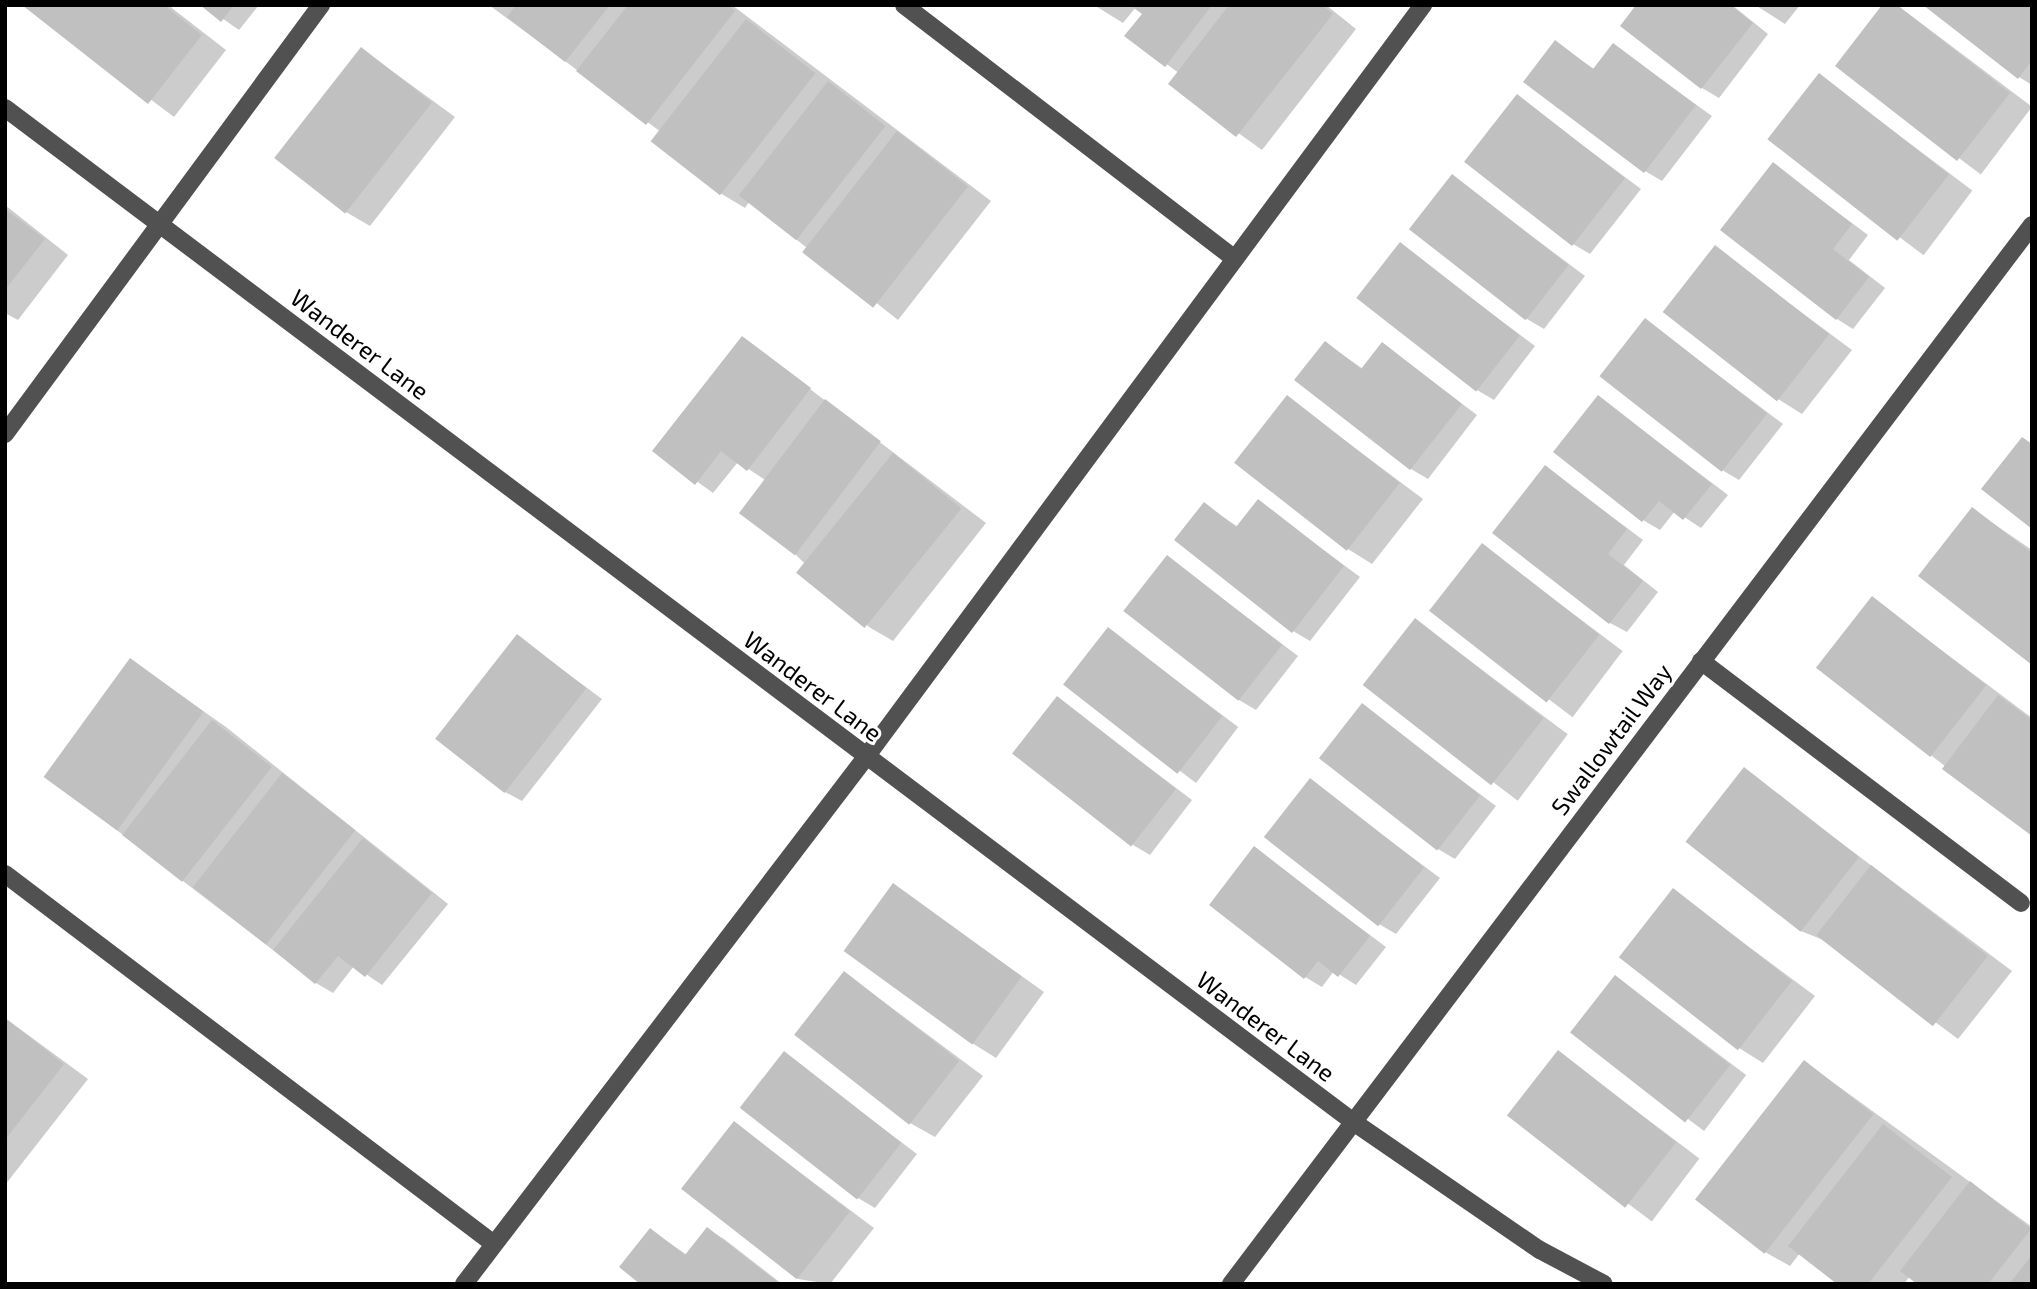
<!DOCTYPE html>
<html>
<head>
<meta charset="utf-8">
<style>
	body { margin:0 }
	#map { position:relative; width:2037px; height:1289px; overflow:hidden; background:#fff; font-family:"Exo 2",sans-serif }
	div>[style] { position:absolute }
	[style*='--x'] { left:calc(var(--x)*1px); top:calc(var(--y)*1px); width:calc(var(--w)*1px); rotate:calc(var(--a)*1deg) }
	.shadow>* { inset:0; background:#0003; transform-origin:0 0 }
	.building>* { inset:0; background:#c0c0c0; transform-origin:0 0 }
	.minor>* { height:18px; margin:-9px; padding:0 9px; transform-origin:9px; border-radius:9px; background:#515151 }
	span { translate:-50% -50%; white-space:nowrap; text-align:center; line-height:1.15; -webkit-text-stroke:6px #fff; paint-order:stroke }
	.street-label { font-size:24px; color:#000 }
	.frame { position:absolute; inset:0; border:7px solid #000; pointer-events:none }
</style>
</head>
<body>
<div id="map">
	<div class="shadow">
		<i style="clip-path:polygon(25px 5px,168px 5px,226px 50px,174px 117px)"></i>
		<i style="clip-path:polygon(203px 5px,259px 5px,239px 30px)"></i>
		<i style="clip-path:polygon(489px 5px,732px 5px,991px 201px,898px 320px,749px 202px,745px 208px,720px 193px,661px 132px)"></i>
		<i style="clip-path:polygon(1094px 5px,1326px 5px,1356px 29px,1262px 150px,1170px 84px,1179px 73px,1127px 36px,1144px 13px,1136px 7px,1123px 23px)"></i>
		<i style="clip-path:polygon(1638px 5px,1732px 5px,1768px 34px,1719px 98px,1702px 88px)"></i>
		<i style="clip-path:polygon(1755px 5px,1800px 5px,1785px 24px)"></i>
		<i style="left:1897px;top:5px;width:169px;height:85px;rotate:37deg"></i>
		<i style="clip-path:polygon(2032px 5px,2032px 85px,2019px 77px)"></i>
		<i style="clip-path:polygon(1555px 43px,1594px 69px,1613px 45px,1712px 116px,1662px 181px,1645px 171px)"></i>
		<i style="clip-path:polygon(362px 49px,455px 117px,370px 226px,346px 212px)"></i>
		<i style="left:1819px;top:75px;width:192px;height:81px;rotate:37deg"></i>
		<i style="clip-path:polygon(1518px 97px,1641px 189px,1590px 254px,1573px 244px)"></i>
		<i style="clip-path:polygon(1773px 164px,1868px 235px,1849px 260px,1885px 288px,1853px 329px,1837px 319px)"></i>
		<i style="clip-path:polygon(1453px 177px,1585px 276px,1544px 329px,1527px 319px)"></i>
		<i style="clip-path:polygon(5px 205px,68px 255px,18px 320px,5px 313px)"></i>
		<i style="clip-path:polygon(1400px 245px,1535px 346px,1494px 400px,1477px 390px)"></i>
		<i style="clip-path:polygon(1715px 248px,1852px 350px,1802px 414px,1778px 399px)"></i>
		<i style="clip-path:polygon(1645px 320px,1783px 424px,1739px 480px,1722px 470px)"></i>
		<i style="clip-path:polygon(743px 338px,986px 523px,893px 641px,869px 627px,795px 554px,765px 480px,738px 462px,713px 493px,655px 451px)"></i>
		<i style="clip-path:polygon(1326px 343px,1363px 369px,1383px 344px,1477px 415px,1428px 479px,1411px 469px)"></i>
		<i style="clip-path:polygon(1598px 397px,1728px 495px,1701px 528px,1675px 511px,1660px 530px,1643px 520px)"></i>
		<i style="clip-path:polygon(1288px 398px,1423px 499px,1372px 564px,1348px 549px)"></i>
		<i style="clip-path:polygon(1546px 467px,1643px 540px,1624px 565px,1658px 592px,1627px 632px,1610px 623px)"></i>
		<i style="clip-path:polygon(1258px 501px,1360px 577px,1310px 641px,1293px 631px,1204px 504px,1238px 527px)"></i>
		<i style="clip-path:polygon(1972px 509px,2032px 550px,2032px 662px)"></i>
		<i style="left:1482px;top:545px;width:176px;height:83px;rotate:37deg"></i>
		<i style="clip-path:polygon(1167px 557px,1298px 656px,1256px 710px,1239px 700px)"></i>
		<i style="clip-path:polygon(1873px 599px,2032px 718px,2032px 834px,1819px 668px)"></i>
		<i style="left:1416px;top:620px;width:190px;height:83px;rotate:37deg"></i>
		<i style="left:1108px;top:629px;width:163px;height:70px;rotate:37deg"></i>
		<i style="clip-path:polygon(517px 636px,602px 699px,522px 801px,505px 792px)"></i>
		<i style="clip-path:polygon(130px 660px,226px 727px,448px 904px,382px 985px,354px 966px,333px 993px,316px 983px,46px 776px)"></i>
		<i style="clip-path:polygon(1057px 698px,1192px 800px,1150px 855px,1133px 845px)"></i>
		<i style="clip-path:polygon(1362px 706px,1496px 806px,1455px 859px,1438px 849px)"></i>
		<i style="clip-path:polygon(1744px 770px,2012px 971px,1958px 1039px,1828px 942px,1801px 931px,1688px 842px)"></i>
		<i style="clip-path:polygon(1310px 781px,1440px 878px,1396px 934px,1379px 924px)"></i>
		<i style="clip-path:polygon(1255px 849px,1386px 947px,1356px 985px,1334px 971px,1322px 987px,1305px 977px)"></i>
		<i style="clip-path:polygon(894px 885px,1044px 992px,996px 1058px,972px 1043px)"></i>
		<i style="clip-path:polygon(1674px 891px,1815px 996px,1763px 1063px,1739px 1048px)"></i>
		<i style="clip-path:polygon(845px 973px,983px 1076px,935px 1137px,910px 1123px)"></i>
		<i style="left:1616px;top:977px;width:163px;height:70px;rotate:37deg"></i>
		<i style="clip-path:polygon(5px 1018px,88px 1079px,5px 1185px)"></i>
		<i style="left:1558px;top:1052px;width:177px;height:79px;rotate:37deg"></i>
		<i style="clip-path:polygon(784px 1054px,917px 1154px,875px 1208px,858px 1198px)"></i>
		<i style="clip-path:polygon(1805px 1062px,2032px 1227px,2032px 1284px,1920px 1284px,1910px 1276px,1904px 1284px,1839px 1284px,1800px 1253px,1790px 1266px,1765px 1252px,1697px 1199px)"></i>
		<i style="clip-path:polygon(734px 1123px,874px 1228px,830px 1284px,798px 1279px)"></i>
		<i style="clip-path:polygon(707px 1229px,724px 1239px,782px 1284px,643px 1284px,651px 1230px,687px 1255px)"></i>
	</div>
	<div class="building">
		<i style="clip-path:polygon(22px 5px,164px 5px,202px 35px,148px 104px)"></i>
		<i style="clip-path:polygon(200px 5px,234px 5px,221px 22px)"></i>
		<i style="clip-path:polygon(516px 5px,610px 5px,565px 62px,507px 17px)"></i>
		<i style="clip-path:polygon(628px 5px,728px 5px,735px 11px,646px 125px,576px 71px)"></i>
		<i style="clip-path:polygon(1130px 5px,1212px 5px,1165px 67px,1124px 36px,1142px 14px)"></i>
		<i style="clip-path:polygon(1229px 5px,1322px 5px,1333px 14px,1236px 137px,1168px 84px)"></i>
		<i style="clip-path:polygon(1636px 5px,1730px 5px,1753px 23px,1701px 89px,1620px 26px)"></i>
		<i style="clip-path:polygon(1882px 5px,1897px 5px,2010px 93px,1957px 161px,1835px 66px)"></i>
		<i style="clip-path:polygon(1923px 5px,2032px 5px,2032px 60px,2018px 79px)"></i>
		<i style="left:746px;top:19px;width:88px;height:155px;rotate:38deg"></i>
		<i style="clip-path:polygon(1555px 40px,1593px 69px,1613px 43px,1696px 105px,1644px 173px,1523px 82px)"></i>
		<i style="left:361px;top:47px;width:90px;height:141px;rotate:38deg"></i>
		<i style="left:1819px;top:73px;width:165px;height:84px;rotate:38deg"></i>
		<i style="left:828px;top:81px;width:73px;height:145px;rotate:38deg"></i>
		<i style="left:1517px;top:94px;width:137px;height:86px;rotate:38deg"></i>
		<i style="left:897px;top:131px;width:90px;height:154px;rotate:38deg"></i>
		<i style="clip-path:polygon(1773px 162px,1852px 224px,1833px 249px,1869px 277px,1836px 320px,1720px 230px)"></i>
		<i style="left:1452px;top:174px;width:148px;height:70px;rotate:38deg"></i>
		<i style="clip-path:polygon(5px 209px,45px 239px,5px 290px)"></i>
		<i style="left:1400px;top:242px;width:152px;height:71px;rotate:38deg"></i>
		<i style="left:1715px;top:245px;width:145px;height:85px;rotate:38deg"></i>
		<i style="left:1645px;top:318px;width:155px;height:74px;rotate:38deg"></i>
		<i style="clip-path:polygon(742px 336px,811px 388px,747px 471px,721px 451px,695px 485px,652px 451px)"></i>
		<i style="clip-path:polygon(1325px 341px,1361px 369px,1382px 342px,1462px 404px,1410px 470px,1294px 380px)"></i>
		<i style="left:1287px;top:395px;width:143px;height:86px;rotate:38deg"></i>
		<i style="clip-path:polygon(1598px 395px,1712px 484px,1683px 520px,1659px 501px,1642px 522px,1553px 452px)"></i>
		<i style="left:825px;top:399px;width:70px;height:143px;rotate:37deg"></i>
		<i style="clip-path:polygon(2022px 437px,2032px 444px,2032px 529px,1981px 489px)"></i>
		<i style="left:893px;top:453px;width:88px;height:154px;rotate:39deg"></i>
		<i style="clip-path:polygon(1545px 465px,1627px 529px,1608px 554px,1643px 581px,1609px 624px,1492px 533px)"></i>
		<i style="clip-path:polygon(1258px 499px,1344px 566px,1292px 633px,1174px 540px,1204px 502px,1236px 527px)"></i>
		<i style="clip-path:polygon(1972px 507px,2032px 553px,2032px 665px,1918px 576px)"></i>
		<i style="left:1482px;top:543px;width:149px;height:86px;rotate:38deg"></i>
		<i style="left:1167px;top:555px;width:146px;height:71px;rotate:38deg"></i>
		<i style="left:1872px;top:596px;width:145px;height:91px;rotate:38deg"></i>
		<i style="left:1415px;top:618px;width:163px;height:85px;rotate:38deg"></i>
		<i style="left:1108px;top:627px;width:145px;height:73px;rotate:38deg"></i>
		<i style="left:517px;top:634px;width:88px;height:133px;rotate:38deg"></i>
		<i style="left:130px;top:658px;width:91px;height:147px;rotate:36deg"></i>
		<i style="clip-path:polygon(1998px 695px,2032px 720px,2032px 836px,1942px 769px)"></i>
		<i style="left:1057px;top:696px;width:151px;height:73px;rotate:38deg"></i>
		<i style="left:1362px;top:703px;width:150px;height:70px;rotate:38deg"></i>
		<i style="left:212px;top:720px;width:76px;height:146px;rotate:38deg"></i>
		<i style="left:1744px;top:767px;width:146px;height:95px;rotate:38deg"></i>
		<i style="left:282px;top:773px;width:93px;height:145px;rotate:38deg"></i>
		<i style="left:1310px;top:778px;width:145px;height:75px;rotate:38deg"></i>
		<i style="clip-path:polygon(363px 838px,432px 893px,365px 977px,338px 956px,315px 984px,273px 950px)"></i>
		<i style="clip-path:polygon(1254px 846px,1370px 936px,1338px 977px,1318px 961px,1304px 979px,1209px 905px)"></i>
		<i style="left:1871px;top:865px;width:148px;height:89px;rotate:38deg"></i>
		<i style="left:893px;top:883px;width:159px;height:84px;rotate:36deg"></i>
		<i style="left:1673px;top:888px;width:151px;height:88px;rotate:38deg"></i>
		<i style="left:844px;top:971px;width:146px;height:81px;rotate:38deg"></i>
		<i style="left:1615px;top:975px;width:146px;height:73px;rotate:38deg"></i>
		<i style="clip-path:polygon(5px 1018px,64px 1064px,5px 1140px)"></i>
		<i style="left:1558px;top:1050px;width:150px;height:83px;rotate:38deg"></i>
		<i style="left:784px;top:1051px;width:149px;height:72px;rotate:38deg"></i>
		<i style="left:1804px;top:1060px;width:88px;height:177px;rotate:38deg"></i>
		<i style="left:734px;top:1121px;width:147px;height:86px;rotate:38deg"></i>
		<i style="clip-path:polygon(1883px 1124px,1952px 1177px,1868px 1284px,1837px 1284px,1788px 1246px)"></i>
		<i style="clip-path:polygon(1970px 1181px,2031px 1229px,1988px 1284px,1917px 1284px,1900px 1271px)"></i>
		<i style="clip-path:polygon(707px 1227px,780px 1284px,640px 1284px,619px 1267px,650px 1228px,685px 1255px)"></i>
		<i style="clip-path:polygon(2032px 1255px,2032px 1284px,2009px 1284px)"></i>
	</div>
	<div class="minor">
		<i style="--x:904;--y:5;--w:417;--a:37.5"></i>
		<i style="--x:5;--y:108;--w:1685;--a:36.94"></i>
		<i style="--x:1352;--y:1121;--w:228;--a:34.5"></i>
		<i style="--x:1540;--y:1250;--w:72;--a:28"></i>
		<i style="--x:5;--y:434;--w:533;--a:-53.62"></i>
		<i style="--x:1701;--y:661;--w:401;--a:37.1"></i>
		<i style="--x:5;--y:874;--w:613;--a:37.11"></i>
		<i style="--x:464;--y:1284;--w:663;--a:-52.66"></i>
		<i style="--x:866;--y:757;--w:936;--a:-53.47"></i>
		<i style="--x:1231;--y:1284;--w:1328;--a:-52.9"></i>
	</div>
	<div class="street-label">
		<span style="left:360px;top:344px;rotate:37deg">Wanderer Lane</span>
		<span style="left:813px;top:686px;rotate:37deg">Wanderer Lane</span>
		<span style="left:1611px;top:739px;rotate:-53deg">Swallowtail Way</span>
		<span style="left:1266px;top:1026px;rotate:37deg">Wanderer Lane</span>
	</div>
	<div class="frame"></div>
</div>
</body>
</html>
